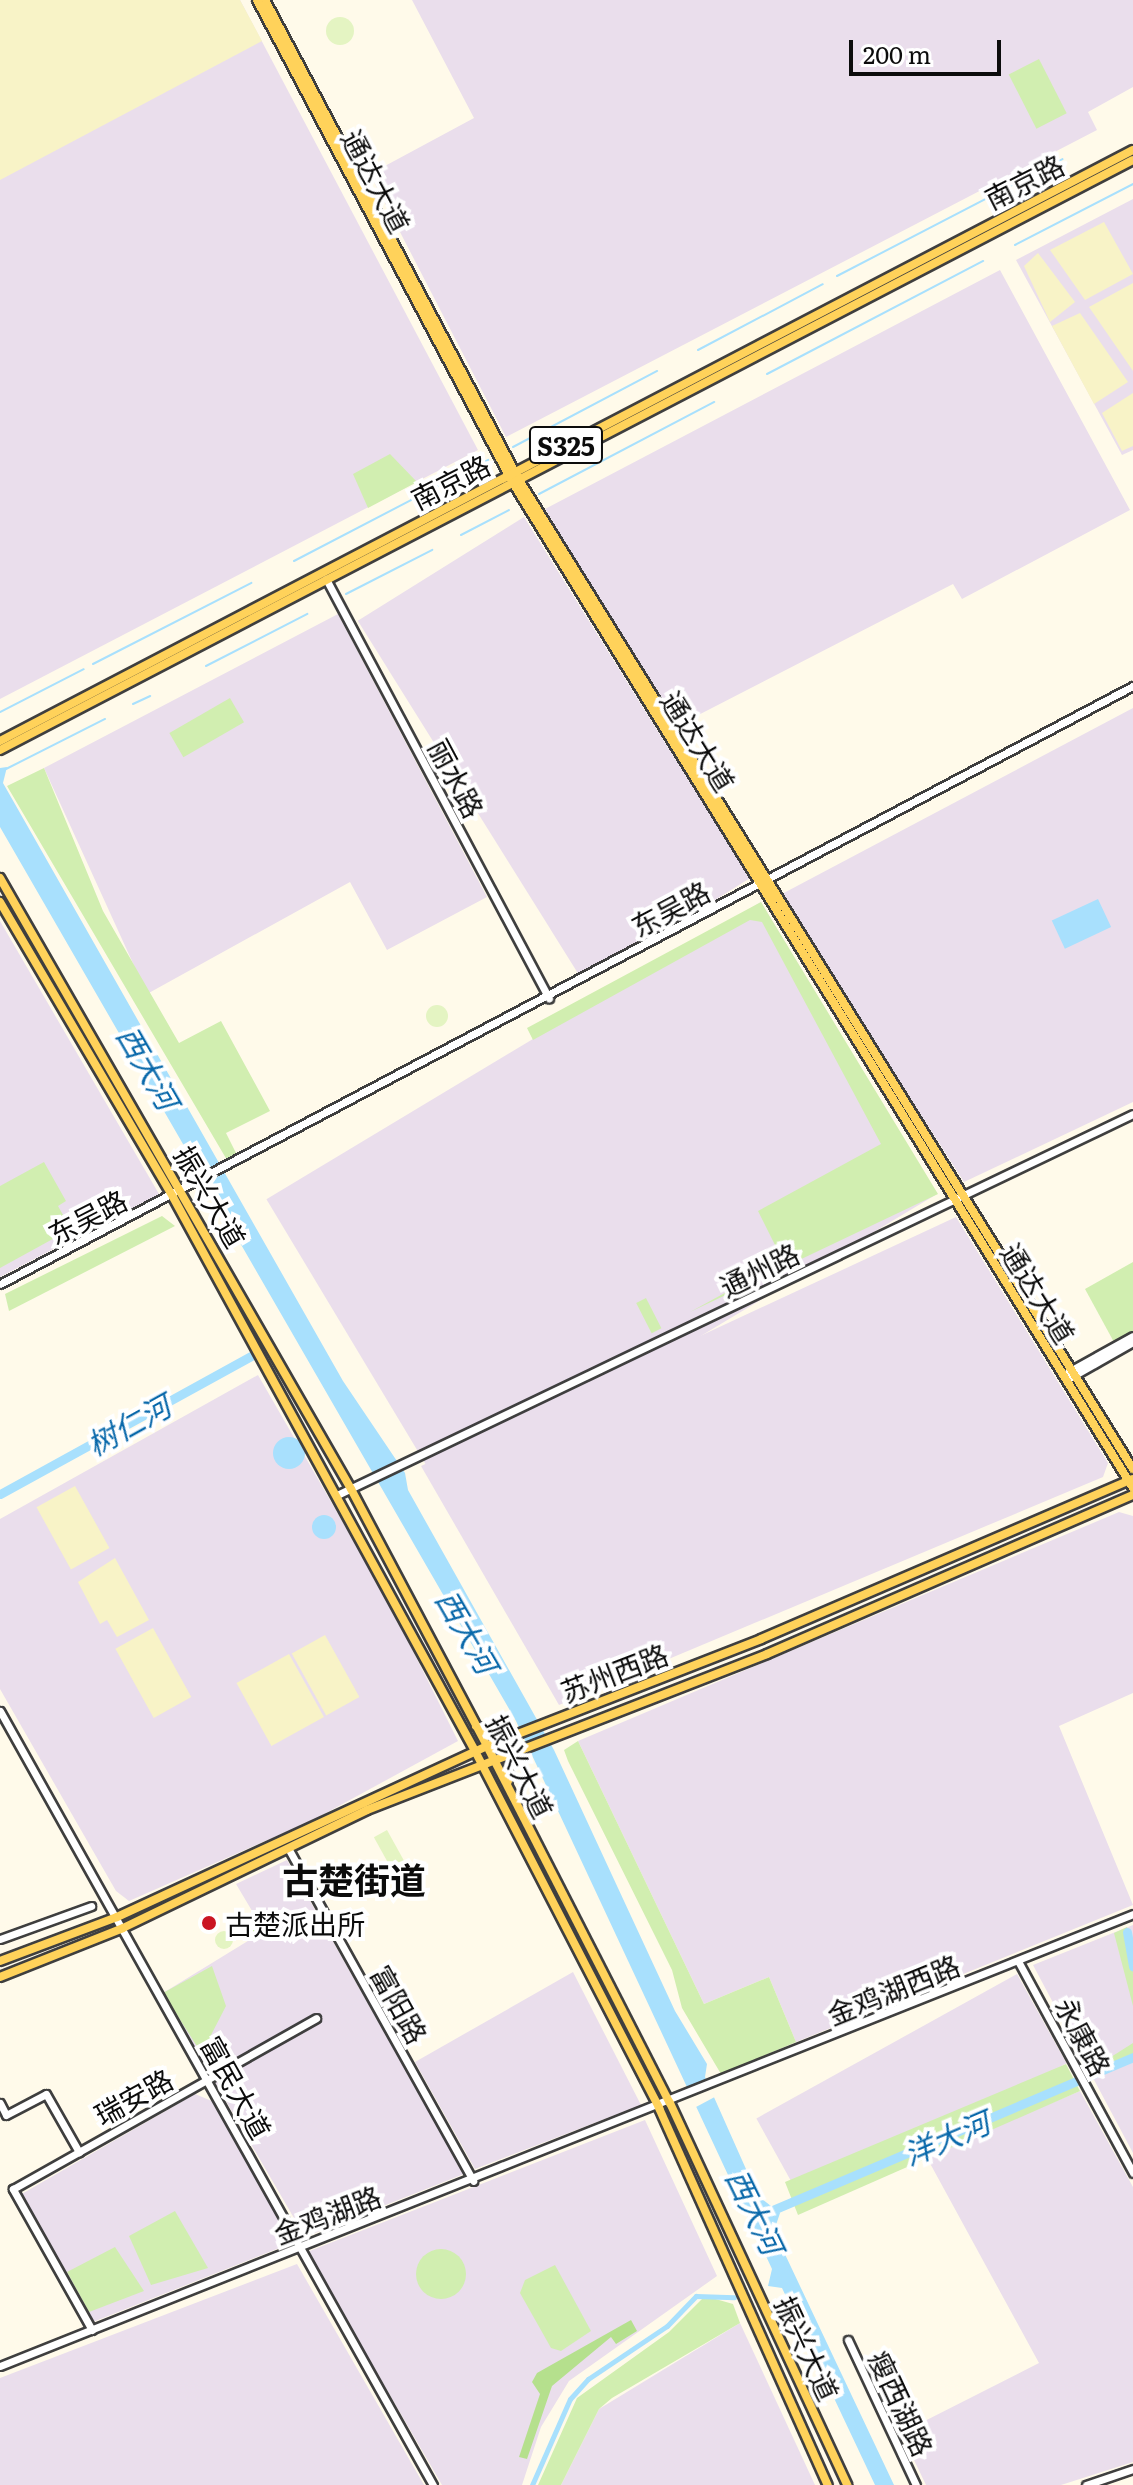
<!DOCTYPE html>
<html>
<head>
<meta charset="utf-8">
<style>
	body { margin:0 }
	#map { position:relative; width:1133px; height:2485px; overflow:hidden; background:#fffaea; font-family:Literata,"Noto Sans SC",serif }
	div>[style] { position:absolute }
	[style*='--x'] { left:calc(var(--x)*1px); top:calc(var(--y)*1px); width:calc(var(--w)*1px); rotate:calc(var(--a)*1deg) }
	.industrial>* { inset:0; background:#eadeec; transform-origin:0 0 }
	.farmland>* { inset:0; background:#f8f3c7; transform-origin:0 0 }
	.green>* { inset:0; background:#d1eeb0; transform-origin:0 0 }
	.round { border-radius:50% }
	.forest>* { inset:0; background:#b5e08d }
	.pitch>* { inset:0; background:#e4f4c2; transform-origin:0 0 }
	.water>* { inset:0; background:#a8e0fd; transform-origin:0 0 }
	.pier>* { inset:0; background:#fffaea; transform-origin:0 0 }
	.stream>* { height:2px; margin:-1px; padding:0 1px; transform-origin:1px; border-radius:1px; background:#a8e0fd }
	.canal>* { height:5px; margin:-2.5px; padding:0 2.5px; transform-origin:2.5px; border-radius:2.5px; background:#a8e0fd }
	.river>* { height:9px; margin:-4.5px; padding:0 4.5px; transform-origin:4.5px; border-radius:4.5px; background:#a8e0fd }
	.roads { filter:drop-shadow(2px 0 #3f3f3f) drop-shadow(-2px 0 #3f3f3f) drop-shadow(0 2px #3f3f3f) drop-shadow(0 -2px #3f3f3f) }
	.minor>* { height:7px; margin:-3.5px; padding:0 3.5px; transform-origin:3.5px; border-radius:3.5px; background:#fff }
	.major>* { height:8px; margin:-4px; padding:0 4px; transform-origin:4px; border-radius:4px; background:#ffd25a }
	.dots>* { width:22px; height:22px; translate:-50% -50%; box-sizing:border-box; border:4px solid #fff; border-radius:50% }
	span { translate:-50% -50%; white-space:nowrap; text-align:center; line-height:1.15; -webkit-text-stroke:8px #fff; paint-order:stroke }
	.shield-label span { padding:2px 6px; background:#fff; border:2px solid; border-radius:6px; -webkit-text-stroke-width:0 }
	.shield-label { font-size:26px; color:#0c0c0c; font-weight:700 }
	.street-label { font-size:28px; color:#0c0c0c }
	.poi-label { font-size:28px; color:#0c0c0c }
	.left { translate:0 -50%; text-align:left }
	.water-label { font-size:30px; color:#0868aa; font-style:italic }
	.district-label { font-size:36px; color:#0c0c0c; font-weight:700 }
	.scale { position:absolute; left:849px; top:40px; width:152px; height:36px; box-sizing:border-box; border:4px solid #0c0c0c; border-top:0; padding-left:10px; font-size:24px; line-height:28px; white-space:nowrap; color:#0c0c0c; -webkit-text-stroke:6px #fff; paint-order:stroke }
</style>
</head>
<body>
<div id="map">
	<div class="industrial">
		<i style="clip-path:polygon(0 0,240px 0,478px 450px,0 699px)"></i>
		<i style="clip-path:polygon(412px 0,1133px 0,1133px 87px,1088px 112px,1097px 130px,506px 437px,370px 174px,474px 118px)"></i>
		<i style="clip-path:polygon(1133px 199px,1133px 450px,1122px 455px,1016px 260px)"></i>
		<i style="clip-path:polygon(1000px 270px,1130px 510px,962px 599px,953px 584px,677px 726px,545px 509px)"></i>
		<i style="left:524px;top:517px;width:426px;height:196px;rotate:58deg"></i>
		<i style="clip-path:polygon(338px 614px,487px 897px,387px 950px,350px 882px,147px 994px,44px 768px)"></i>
		<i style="clip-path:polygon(1133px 708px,1133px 1102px,964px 1182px,780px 895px)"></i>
		<i style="left:761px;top:902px;width:341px;height:577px;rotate:59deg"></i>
		<i style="clip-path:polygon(0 921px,159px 1194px,0 1277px)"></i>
		<i style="clip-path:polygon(956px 1217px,1108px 1463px,1103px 1477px,559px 1705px,421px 1466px)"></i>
		<i style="clip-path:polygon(258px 1375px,387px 1599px,458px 1741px,315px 1819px,129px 1901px,116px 1891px,0 1689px,0 1519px)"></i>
		<i style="clip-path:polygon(1119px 1512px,1133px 1516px,1133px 1693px,1059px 1726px,1133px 1905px,796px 2042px,769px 1977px,704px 2004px,578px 1741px)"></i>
		<i style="clip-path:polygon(287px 1860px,464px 2174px,305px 2237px,163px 1993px,264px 1931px,236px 1884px)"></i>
		<i style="clip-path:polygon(1133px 1925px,1133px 2153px,1033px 1965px)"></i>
		<i style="clip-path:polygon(573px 1972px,641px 2105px,475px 2169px,415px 2062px)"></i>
		<i style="left:1017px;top:1974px;width:102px;height:298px;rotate:61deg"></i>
		<i style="clip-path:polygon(1080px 2091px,1133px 2187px,1133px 2462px,1061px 2485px,926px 2485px,901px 2433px,1039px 2363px,926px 2156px)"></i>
		<i style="clip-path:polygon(195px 2094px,214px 2102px,292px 2243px,93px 2322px,20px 2195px)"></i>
		<i style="clip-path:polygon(645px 2120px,717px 2276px,569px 2381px,541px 2427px,522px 2485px,442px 2485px,307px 2252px)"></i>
		<i style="clip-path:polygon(297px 2264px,424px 2485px,0 2485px,0 2378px)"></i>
		<i style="clip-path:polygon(740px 2323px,815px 2485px,561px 2485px,599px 2409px)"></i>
	</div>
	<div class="farmland">
		<i style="clip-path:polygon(0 0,240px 0,262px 41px,0 180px)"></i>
		<i style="clip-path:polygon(1104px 222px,1133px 274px,1085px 300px,1050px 250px)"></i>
		<i style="clip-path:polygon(1038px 253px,1075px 302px,1050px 322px,1024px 266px)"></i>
		<i style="clip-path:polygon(1133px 283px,1133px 371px,1089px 307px)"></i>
		<i style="clip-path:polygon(1080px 313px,1128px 382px,1094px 404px,1052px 326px)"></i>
		<i style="clip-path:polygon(1133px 393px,1133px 446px,1122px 451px,1102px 413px)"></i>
		<i style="left:75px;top:1486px;width:71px;height:44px;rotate:61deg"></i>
		<i style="clip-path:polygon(115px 1558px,149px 1620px,117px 1637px,107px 1620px,100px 1624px,78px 1582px)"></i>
		<i style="left:153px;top:1628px;width:79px;height:43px;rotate:61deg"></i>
		<i style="left:325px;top:1635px;width:71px;height:38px;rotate:61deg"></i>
		<i style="left:289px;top:1654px;width:72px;height:60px;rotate:61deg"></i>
	</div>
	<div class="green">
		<i style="left:1039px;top:59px;width:61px;height:34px;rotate:63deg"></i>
		<i style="clip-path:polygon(390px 454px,417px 482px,368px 508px,353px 474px)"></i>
		<i style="left:230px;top:698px;width:28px;height:70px;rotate:60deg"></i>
		<i style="clip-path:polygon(44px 768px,103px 911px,179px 1043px,221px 1021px,270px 1111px,226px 1133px,237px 1155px,227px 1160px,7px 786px)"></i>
		<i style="clip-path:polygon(761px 902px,938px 1194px,690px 1312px,783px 1261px,758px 1211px,881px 1144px,762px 922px,750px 920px,533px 1040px,527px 1028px)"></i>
		<i style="clip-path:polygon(44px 1162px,66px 1201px,58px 1206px,71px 1229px,0 1268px,0 1186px)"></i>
		<i style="clip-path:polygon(162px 1216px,175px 1226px,9px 1311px,5px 1294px)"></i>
		<i style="clip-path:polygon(1133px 1262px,1133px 1334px,1115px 1344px,1085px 1289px)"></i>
		<i style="left:646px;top:1298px;width:34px;height:11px;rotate:63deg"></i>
		<i style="clip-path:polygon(578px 1741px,704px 2004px,769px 1977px,796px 2042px,721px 2074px,682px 2008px,672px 1970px,568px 1761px,564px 1750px)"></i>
		<i class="round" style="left:235px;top:1915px;width:26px;height:26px"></i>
		<i style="clip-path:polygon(1127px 1927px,1133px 1942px,1133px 2006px,1114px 1933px)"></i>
		<i style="clip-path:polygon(212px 1966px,226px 2006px,210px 2037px,225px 2064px,212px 2070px,163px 1993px)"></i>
		<i style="clip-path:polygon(1133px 2043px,1133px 2059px,1093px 2079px,1089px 2071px)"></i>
		<i style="clip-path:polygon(1066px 2064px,1080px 2091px,798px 2215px,785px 2182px)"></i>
		<i style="clip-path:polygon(175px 2211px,208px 2268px,151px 2285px,129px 2236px)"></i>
		<i style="clip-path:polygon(115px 2247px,144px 2291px,89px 2312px,67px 2272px)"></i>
		<i class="round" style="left:416px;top:2249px;width:50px;height:50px"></i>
		<i style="clip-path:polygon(555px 2265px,591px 2331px,561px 2351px,551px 2348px,520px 2293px,525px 2280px)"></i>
		<i style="clip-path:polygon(705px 2296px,733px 2304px,740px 2323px,612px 2398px,599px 2409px,561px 2485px,538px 2485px,577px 2398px,669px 2332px)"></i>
	</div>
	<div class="forest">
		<i style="clip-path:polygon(631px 2320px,637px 2331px,616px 2344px,611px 2337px,552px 2386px,527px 2459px,519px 2457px,540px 2394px,532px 2382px,537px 2373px)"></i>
	</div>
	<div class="pitch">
		<i class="round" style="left:326px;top:17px;width:28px;height:28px"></i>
		<i class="round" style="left:426px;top:1005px;width:22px;height:22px"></i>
		<i style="left:387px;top:1830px;width:48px;height:15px;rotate:61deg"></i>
		<i class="round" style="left:215px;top:1931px;width:18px;height:18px"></i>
	</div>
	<div class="water">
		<i style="clip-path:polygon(7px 767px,3px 783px,343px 1381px,405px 1473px,408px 1490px,554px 1750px,675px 2011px,707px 2064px,705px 2077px,758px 2196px,780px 2213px,774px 2231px,894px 2485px,875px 2485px,782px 2288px,768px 2286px,772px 2269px,516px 1721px,0 827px,0 768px)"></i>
		<i style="left:1098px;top:899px;width:31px;height:51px;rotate:65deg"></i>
		<i class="round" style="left:273px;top:1437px;width:32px;height:32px"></i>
		<i class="round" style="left:312px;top:1515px;width:24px;height:24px"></i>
	</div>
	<div class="pier">
		<i style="left:710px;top:2078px;width:19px;height:27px;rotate:62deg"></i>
	</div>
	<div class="stream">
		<i style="--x:1015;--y:245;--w:133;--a:-27.3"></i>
		<i style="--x:837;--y:276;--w:254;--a:-27.4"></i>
		<i style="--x:698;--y:350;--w:141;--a:-27.8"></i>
		<i style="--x:767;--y:374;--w:244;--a:-27.6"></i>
		<i style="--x:513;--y:447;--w:163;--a:-27.8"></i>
		<i style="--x:539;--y:494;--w:198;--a:-27.7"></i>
		<i style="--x:461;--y:535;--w:54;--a:-27.5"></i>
		<i style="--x:294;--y:561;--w:219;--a:-27.5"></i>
		<i style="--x:346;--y:594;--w:97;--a:-27.1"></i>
		<i style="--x:93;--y:664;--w:178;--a:-27.1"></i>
		<i style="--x:206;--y:666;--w:114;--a:-27.2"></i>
		<i style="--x:133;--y:704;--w:19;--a:-25"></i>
		<i style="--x:0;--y:712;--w:94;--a:-27.1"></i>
		<i style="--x:6;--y:769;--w:111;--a:-26.8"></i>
	</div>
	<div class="canal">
		<i style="--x:532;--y:2485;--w:94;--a:-66.2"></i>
		<i style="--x:570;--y:2399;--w:27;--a:-48"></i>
		<i style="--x:588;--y:2379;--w:95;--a:-33.9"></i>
		<i style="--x:667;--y:2326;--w:42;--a:-46"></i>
		<i style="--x:696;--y:2296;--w:38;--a:2"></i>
	</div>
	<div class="river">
		<i style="--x:0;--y:1494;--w:291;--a:-28.8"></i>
		<i style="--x:1127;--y:1932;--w:35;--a:80"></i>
		<i style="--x:768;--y:2212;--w:397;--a:-23"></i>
	</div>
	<div class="roads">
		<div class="minor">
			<i style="--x:326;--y:579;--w:475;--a:62"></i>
			<i style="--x:0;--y:1284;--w:1281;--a:-27.83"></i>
			<i style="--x:1068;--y:1372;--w:74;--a:-29"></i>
			<i style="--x:1066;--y:1380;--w:77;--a:-29.6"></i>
			<i style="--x:337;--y:1495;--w:882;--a:-25.58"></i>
			<i style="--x:0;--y:1711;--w:887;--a:60.78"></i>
			<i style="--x:288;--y:1848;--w:381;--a:60.9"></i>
			<i style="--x:0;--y:1939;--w:97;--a:-19.9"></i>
			<i style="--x:1018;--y:1961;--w:241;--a:61.5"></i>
			<i style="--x:0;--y:2103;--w:13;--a:63"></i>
			<i style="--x:6;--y:2115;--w:45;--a:-27.7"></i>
			<i style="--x:46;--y:2094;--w:67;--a:60.4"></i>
			<i style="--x:92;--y:2330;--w:162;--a:-119.3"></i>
			<i style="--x:13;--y:2189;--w:348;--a:-29.4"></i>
			<i style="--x:848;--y:2340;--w:160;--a:64.9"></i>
			<i style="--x:0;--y:2366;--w:1220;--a:-21.75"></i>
			<i style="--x:1086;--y:2485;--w:50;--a:-18.8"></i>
		</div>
		<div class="major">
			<i style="--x:257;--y:0;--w:547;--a:62.08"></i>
			<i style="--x:513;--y:483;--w:1181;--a:58.33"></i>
			<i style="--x:265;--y:0;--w:543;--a:62.11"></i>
			<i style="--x:519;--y:480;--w:1164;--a:58.17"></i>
			<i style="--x:0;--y:741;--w:1278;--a:-27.55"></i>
			<i style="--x:0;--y:750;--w:1277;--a:-27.51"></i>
			<i style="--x:0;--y:878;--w:705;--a:60.12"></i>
			<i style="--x:351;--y:1489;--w:291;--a:62.1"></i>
			<i style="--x:487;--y:1746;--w:401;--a:62.9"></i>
			<i style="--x:670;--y:2103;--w:421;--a:65.1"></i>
			<i style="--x:0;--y:902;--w:342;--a:59.6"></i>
			<i style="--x:173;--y:1197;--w:631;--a:61.4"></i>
			<i style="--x:475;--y:1751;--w:402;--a:62.7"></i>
			<i style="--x:659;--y:2108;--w:413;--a:65.9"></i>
			<i style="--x:476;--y:1726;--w:30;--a:23"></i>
			<i style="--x:508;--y:1781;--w:27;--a:-84"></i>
			<i style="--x:0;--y:1961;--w:125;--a:-20.6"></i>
			<i style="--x:117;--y:1917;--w:408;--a:-24.8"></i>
			<i style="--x:487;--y:1746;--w:294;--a:-21.3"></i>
			<i style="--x:761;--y:1639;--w:404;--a:-23.3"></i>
			<i style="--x:0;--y:1977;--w:132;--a:-21.7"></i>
			<i style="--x:123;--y:1928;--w:271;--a:-25.8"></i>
			<i style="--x:367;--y:1810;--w:429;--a:-21.3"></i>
			<i style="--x:767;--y:1654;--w:399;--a:-23.5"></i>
		</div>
	</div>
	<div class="dots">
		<i style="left:209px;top:1923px;background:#ca1523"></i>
	</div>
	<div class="shield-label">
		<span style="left:566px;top:445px">S325</span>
	</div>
	<div class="street-label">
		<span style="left:377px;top:181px;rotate:62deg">通达大道</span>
		<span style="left:1024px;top:181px;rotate:-27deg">南京路</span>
		<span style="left:450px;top:481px;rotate:-27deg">南京路</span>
		<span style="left:699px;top:741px;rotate:58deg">通达大道</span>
		<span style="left:457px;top:778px;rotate:62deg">丽水路</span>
		<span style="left:670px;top:908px;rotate:-28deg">东吴路</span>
		<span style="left:211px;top:1196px;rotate:60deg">振兴大道</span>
		<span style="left:87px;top:1216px;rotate:-27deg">东吴路</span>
		<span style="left:759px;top:1269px;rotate:-26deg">通州路</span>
		<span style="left:1039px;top:1293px;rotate:58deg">通达大道</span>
		<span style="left:614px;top:1672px;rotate:-21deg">苏州西路</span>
		<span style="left:521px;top:1766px;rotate:63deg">振兴大道</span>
		<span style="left:893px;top:1989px;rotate:-22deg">金鸡湖西路</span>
		<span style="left:400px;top:2004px;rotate:61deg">富阳路</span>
		<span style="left:1084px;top:2036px;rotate:62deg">永康路</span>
		<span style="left:237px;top:2087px;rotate:61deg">富民大道</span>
		<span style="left:133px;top:2096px;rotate:-29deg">瑞安路</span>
		<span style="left:327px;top:2214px;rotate:-21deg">金鸡湖路</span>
		<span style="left:808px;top:2348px;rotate:65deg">振兴大道</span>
		<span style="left:902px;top:2403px;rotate:65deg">瘦西湖路</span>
	</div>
	<div class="poi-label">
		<span class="left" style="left:225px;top:1923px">古楚派出所</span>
	</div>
	<div class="water-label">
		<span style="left:149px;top:1067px;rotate:60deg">西大河</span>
		<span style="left:128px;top:1424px;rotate:-29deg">树仁河</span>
		<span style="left:468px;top:1631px;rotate:60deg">西大河</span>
		<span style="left:946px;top:2137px;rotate:-23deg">洋大河</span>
		<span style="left:756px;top:2211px;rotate:64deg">西大河</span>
	</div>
	<div class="district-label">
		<span style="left:354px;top:1879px">古楚街道</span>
	</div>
	<div class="scale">200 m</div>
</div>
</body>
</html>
